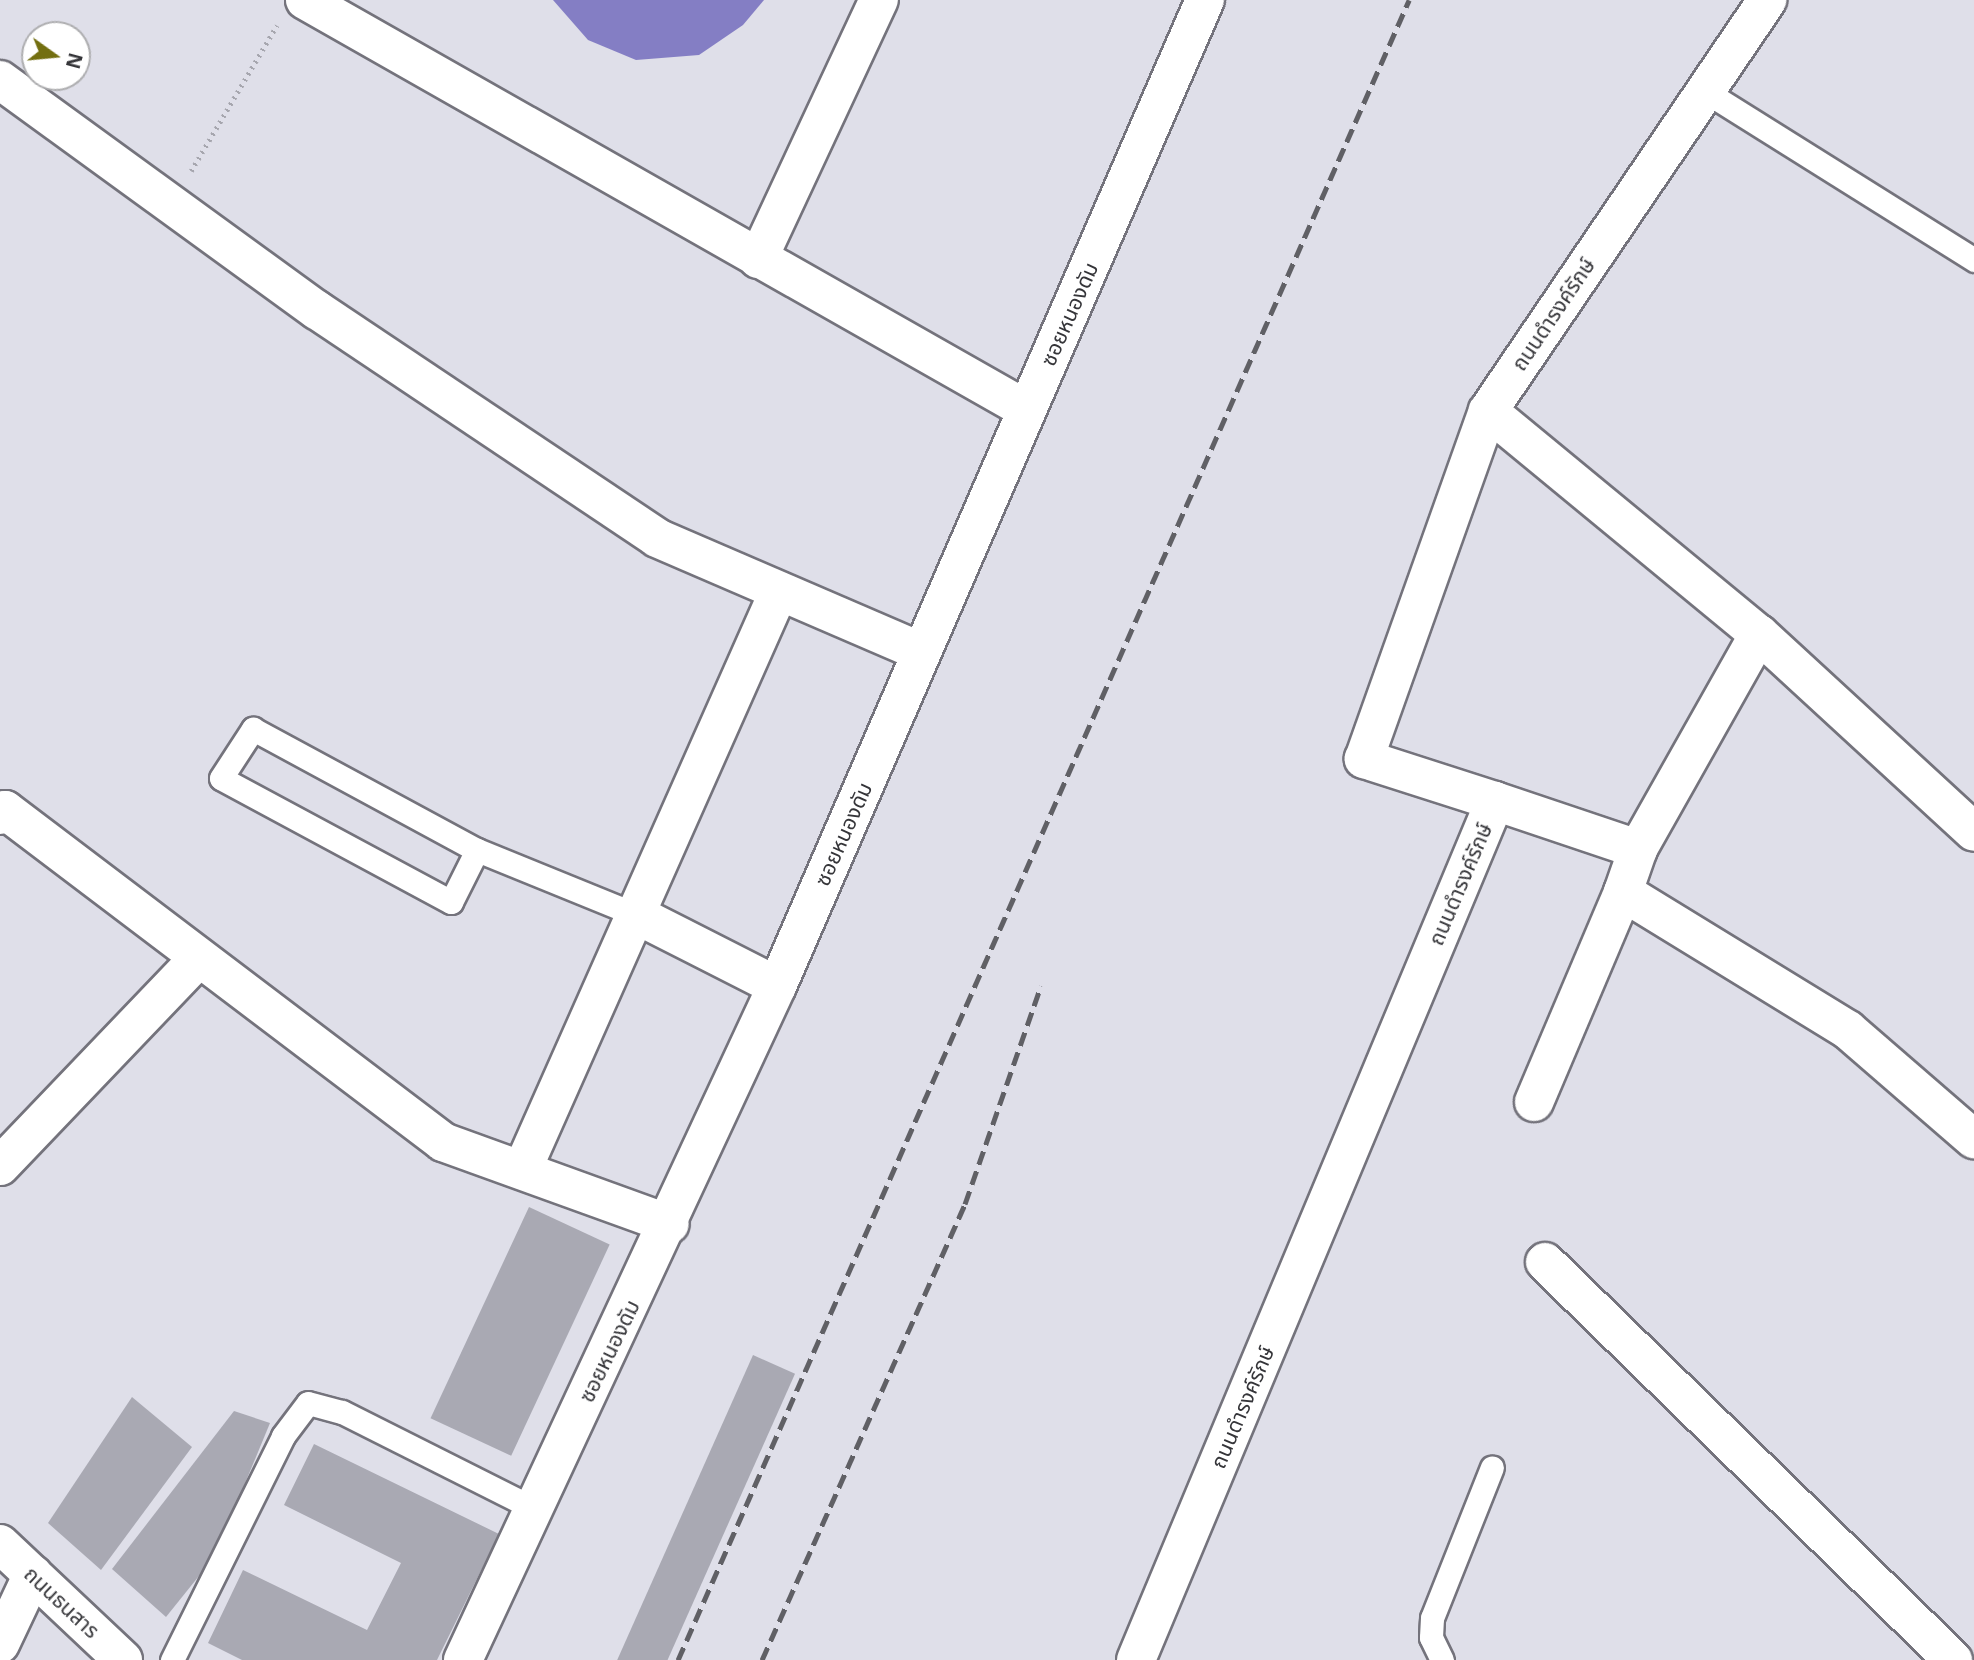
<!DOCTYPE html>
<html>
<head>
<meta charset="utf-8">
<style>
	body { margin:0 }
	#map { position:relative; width:1974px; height:1660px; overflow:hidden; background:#dfdfe9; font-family:"Open Sans","Noto Sans Thai",sans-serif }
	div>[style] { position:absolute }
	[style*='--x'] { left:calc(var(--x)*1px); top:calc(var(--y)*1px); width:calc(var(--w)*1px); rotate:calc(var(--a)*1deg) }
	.water>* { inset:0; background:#847ec4 }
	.building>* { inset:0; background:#a9a9b3; transform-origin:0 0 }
	.path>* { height:4.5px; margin-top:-2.25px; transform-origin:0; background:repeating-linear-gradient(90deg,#a6a6ae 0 2px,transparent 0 7px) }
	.roads { filter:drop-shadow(2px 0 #74737c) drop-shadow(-2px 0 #74737c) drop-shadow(0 2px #74737c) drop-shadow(0 -2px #74737c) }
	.service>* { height:23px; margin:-11.5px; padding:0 11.5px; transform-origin:11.5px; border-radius:11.5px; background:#fff }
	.minor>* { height:38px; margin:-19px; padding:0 19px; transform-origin:19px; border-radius:19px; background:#fff }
	.tertiary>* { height:38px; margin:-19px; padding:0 19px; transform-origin:19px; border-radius:19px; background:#fff }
	.rail>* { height:5px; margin-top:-2.5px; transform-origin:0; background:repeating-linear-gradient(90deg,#606065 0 14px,transparent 0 21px) }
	span { translate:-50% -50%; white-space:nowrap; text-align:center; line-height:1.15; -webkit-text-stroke:5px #fff; paint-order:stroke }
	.street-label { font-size:21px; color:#353539 }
	.north { position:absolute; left:21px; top:21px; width:70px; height:70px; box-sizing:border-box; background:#fff; border:2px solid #aeaeb0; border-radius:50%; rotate:105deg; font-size:19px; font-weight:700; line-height:28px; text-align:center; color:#353539 }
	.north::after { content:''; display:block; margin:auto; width:24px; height:32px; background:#736f10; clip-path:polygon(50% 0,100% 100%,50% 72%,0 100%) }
</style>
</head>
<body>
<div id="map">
	<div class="water">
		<i style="clip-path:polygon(553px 0,764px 0,743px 25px,699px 55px,636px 60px,588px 40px)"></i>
	</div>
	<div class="building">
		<i style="left:529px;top:1207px;width:89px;height:233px;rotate:25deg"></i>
		<i style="left:753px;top:1355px;width:46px;height:334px;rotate:24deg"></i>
		<i style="clip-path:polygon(132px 1397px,192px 1447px,101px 1570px,48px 1523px)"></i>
		<i style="clip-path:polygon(234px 1411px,270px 1423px,215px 1556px,166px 1617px,112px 1569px)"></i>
		<i style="clip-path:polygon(314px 1444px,499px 1534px,437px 1660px,242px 1660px,208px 1643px,243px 1570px,367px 1630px,401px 1563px,284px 1505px)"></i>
	</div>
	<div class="path">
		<i style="--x:191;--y:171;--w:169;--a:-59.5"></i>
	</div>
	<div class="roads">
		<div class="service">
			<i style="--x:1705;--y:91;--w:318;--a:32.1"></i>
			<i style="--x:477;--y:850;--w:58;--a:116.6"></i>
			<i style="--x:451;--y:902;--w:261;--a:-151.7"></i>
			<i style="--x:221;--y:778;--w:59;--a:-56.9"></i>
			<i style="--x:253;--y:729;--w:255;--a:28.4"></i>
			<i style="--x:477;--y:850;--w:170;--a:22.1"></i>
			<i style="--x:172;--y:1660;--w:250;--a:-63.6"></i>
			<i style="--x:283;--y:1436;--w:41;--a:-52.9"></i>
			<i style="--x:308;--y:1403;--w:35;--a:15"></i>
			<i style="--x:342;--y:1412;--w:214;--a:26.7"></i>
			<i style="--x:1442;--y:1660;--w:25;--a:-116"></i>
			<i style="--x:1431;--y:1637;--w:19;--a:-87"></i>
			<i style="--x:1432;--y:1618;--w:162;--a:-68.3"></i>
		</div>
		<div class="minor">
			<i style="--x:305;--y:0;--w:830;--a:29.59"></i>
			<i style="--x:0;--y:80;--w:392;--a:36"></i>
			<i style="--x:317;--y:310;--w:409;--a:33.8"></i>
			<i style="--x:657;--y:538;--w:288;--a:23.3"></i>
			<i style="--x:758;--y:259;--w:286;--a:-65"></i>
			<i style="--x:1488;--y:411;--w:351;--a:39.5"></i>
			<i style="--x:1759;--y:634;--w:292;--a:42.6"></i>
			<i style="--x:1759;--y:634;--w:247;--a:119.4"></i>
			<i style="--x:1638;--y:849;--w:46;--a:109.2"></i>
			<i style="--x:1623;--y:892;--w:264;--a:31.5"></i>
			<i style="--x:1848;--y:1030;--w:167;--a:40.9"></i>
			<i style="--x:1495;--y:801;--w:151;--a:18.6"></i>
			<i style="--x:0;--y:815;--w:7;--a:-45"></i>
			<i style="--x:5;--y:810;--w:550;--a:37.16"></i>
			<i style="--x:443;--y:1142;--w:241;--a:19.9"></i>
			<i style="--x:635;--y:914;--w:159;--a:26.9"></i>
			<i style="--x:1534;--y:1102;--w:228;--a:-67"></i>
			<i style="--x:0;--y:1166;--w:288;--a:-46.3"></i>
			<i style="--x:523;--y:1168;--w:631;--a:-66.07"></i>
			<i style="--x:1545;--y:1262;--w:570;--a:44.29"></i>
			<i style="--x:0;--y:1644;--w:77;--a:-64.8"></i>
			<i style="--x:463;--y:1660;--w:744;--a:-65.02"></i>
			<i style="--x:777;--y:986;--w:1075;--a:-66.54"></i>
		</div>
		<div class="tertiary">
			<i style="--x:0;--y:1544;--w:169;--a:43.3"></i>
			<i style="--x:1136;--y:1660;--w:931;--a:-67.32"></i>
			<i style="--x:1495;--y:801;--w:138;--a:-162.2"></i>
			<i style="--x:1364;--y:759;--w:369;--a:-70.4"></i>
			<i style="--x:1488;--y:411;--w:497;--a:-55.8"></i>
		</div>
	</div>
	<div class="rail">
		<i style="--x:678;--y:1660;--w:1814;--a:-66.23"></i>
		<i style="--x:762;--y:1660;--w:499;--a:-66"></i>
		<i style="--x:965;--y:1204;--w:231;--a:-70.8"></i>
	</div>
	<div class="street-label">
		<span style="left:1069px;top:314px;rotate:-66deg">ซอยหนองดัม</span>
		<span style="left:1553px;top:314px;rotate:-56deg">ถนนดำรงค์รักษ์</span>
		<span style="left:843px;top:834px;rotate:-66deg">ซอยหนองดัม</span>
		<span style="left:1460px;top:884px;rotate:-67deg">ถนนดำรงค์รักษ์</span>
		<span style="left:609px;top:1351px;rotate:-64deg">ซอยหนองดัม</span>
		<span style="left:1242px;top:1407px;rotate:-67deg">ถนนดำรงค์รักษ์</span>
		<span style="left:62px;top:1602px;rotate:43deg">ถนนธนสาร</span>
	</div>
	<div class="north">N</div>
</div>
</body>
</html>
